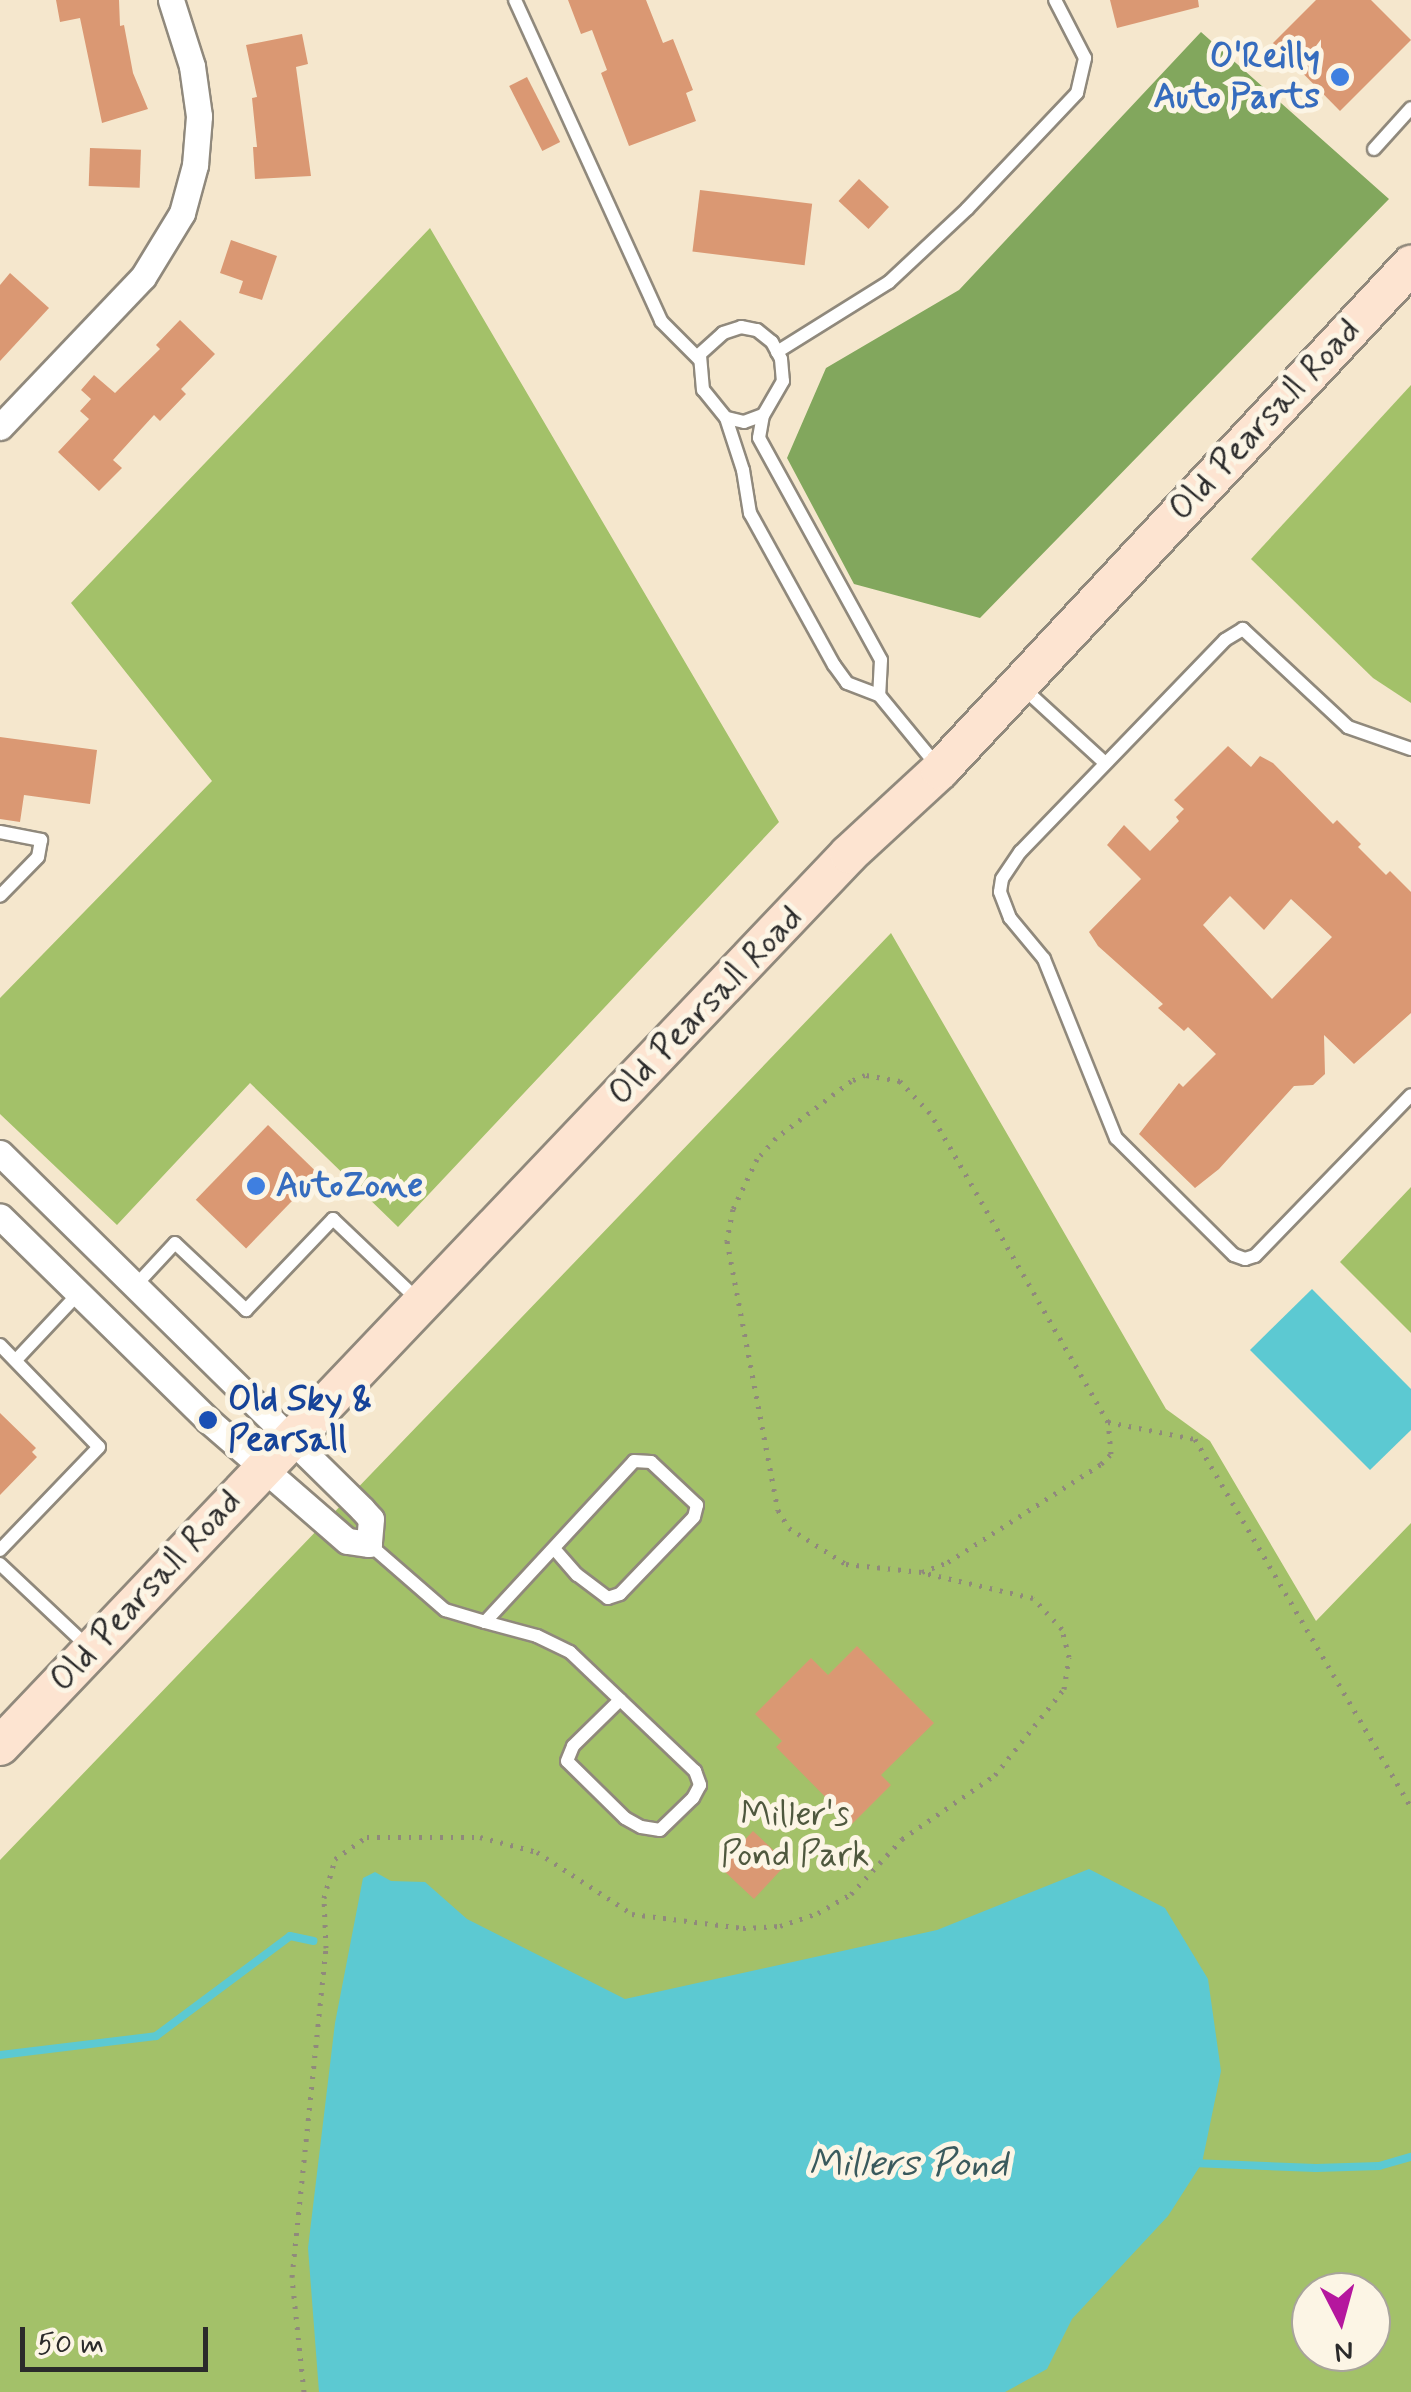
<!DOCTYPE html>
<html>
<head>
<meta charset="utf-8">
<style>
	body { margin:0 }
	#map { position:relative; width:1411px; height:2392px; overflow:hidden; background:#f5e7cd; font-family:Mynerve,sans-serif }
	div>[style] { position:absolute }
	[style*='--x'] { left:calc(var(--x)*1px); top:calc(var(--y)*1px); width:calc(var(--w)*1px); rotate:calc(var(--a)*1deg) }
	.green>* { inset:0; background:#a3c169 }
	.forest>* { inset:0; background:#82a75d }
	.water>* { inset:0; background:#5cc9d2 }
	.stream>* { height:8px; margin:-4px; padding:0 4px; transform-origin:4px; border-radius:4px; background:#5cc9d2 }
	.building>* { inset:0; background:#da9873; transform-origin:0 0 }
	.path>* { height:5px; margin-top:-2.5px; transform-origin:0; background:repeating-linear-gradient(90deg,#90897c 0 2.5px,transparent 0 10.5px) }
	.roads { filter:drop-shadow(2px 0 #90897c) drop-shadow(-2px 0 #90897c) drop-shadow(0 2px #90897c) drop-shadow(0 -2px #90897c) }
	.service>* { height:12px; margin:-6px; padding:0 6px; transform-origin:6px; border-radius:6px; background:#fff }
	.minor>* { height:25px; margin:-12.5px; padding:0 12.5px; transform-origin:12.5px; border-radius:12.5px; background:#fff }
	.secondary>* { height:38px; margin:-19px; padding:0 19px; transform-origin:19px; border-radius:19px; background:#fde4d1 }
	.dots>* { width:28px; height:28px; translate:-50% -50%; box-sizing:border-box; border:5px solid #fcf5e5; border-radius:50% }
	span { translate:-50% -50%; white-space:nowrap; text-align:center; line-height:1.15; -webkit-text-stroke:10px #fcf5e5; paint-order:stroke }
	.shop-label { font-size:35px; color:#366cbe; font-weight:700 }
	.right { translate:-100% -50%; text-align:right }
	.left { translate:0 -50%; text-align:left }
	.street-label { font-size:35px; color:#2b2b2b }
	.transit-label { font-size:35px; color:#164399; font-weight:700 }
	.park-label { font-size:35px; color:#4f583e }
	.water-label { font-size:38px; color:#3a5a5d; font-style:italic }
	.north { position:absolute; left:1291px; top:2272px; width:100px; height:100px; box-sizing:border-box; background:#fcf5e5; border:2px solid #a8a49b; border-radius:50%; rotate:174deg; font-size:28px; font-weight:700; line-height:40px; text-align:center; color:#2b2b2b }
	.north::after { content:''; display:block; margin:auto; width:35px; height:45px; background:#b5179e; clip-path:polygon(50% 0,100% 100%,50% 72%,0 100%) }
	.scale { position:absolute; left:20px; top:2327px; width:188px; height:45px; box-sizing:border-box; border:5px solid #2b2b2b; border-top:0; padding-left:12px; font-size:30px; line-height:35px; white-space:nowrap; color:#2b2b2b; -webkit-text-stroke:8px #fcf5e5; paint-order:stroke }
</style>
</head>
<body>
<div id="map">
	<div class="green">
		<i style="clip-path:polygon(430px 228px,779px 822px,398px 1227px,250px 1083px,117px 1225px,0 1114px,0 998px,212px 781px,71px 603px)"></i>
		<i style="clip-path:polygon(1411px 385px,1411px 703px,1373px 678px,1251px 559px)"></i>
		<i style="clip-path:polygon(evenodd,891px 933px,1166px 1409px,1210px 1441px,1316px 1621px,1411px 1523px,1411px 2392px,0 2392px,0 1860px,891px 933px,1311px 2292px,1371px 2292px,1371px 2352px,1311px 2352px,1311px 2292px)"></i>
		<i style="clip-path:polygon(1411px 1187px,1411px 1333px,1340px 1262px)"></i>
	</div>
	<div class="forest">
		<i style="clip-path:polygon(1201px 32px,1389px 199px,980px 618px,854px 584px,787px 458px,826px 368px,959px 290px)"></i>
	</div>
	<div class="water">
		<i style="clip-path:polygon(1312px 1289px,1411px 1389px,1411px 1430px,1370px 1470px,1250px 1350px)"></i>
		<i style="clip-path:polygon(1089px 1869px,1165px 1908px,1208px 1979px,1221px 2071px,1202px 2163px,1168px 2216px,1072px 2319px,1047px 2369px,1005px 2392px,319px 2392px,308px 2248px,335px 2023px,363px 1878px,375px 1872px,391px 1881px,425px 1882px,467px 1919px,625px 1999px,937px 1930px)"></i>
	</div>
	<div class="stream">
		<i style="--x:0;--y:2055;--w:157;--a:-6.9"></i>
		<i style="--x:156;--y:2036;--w:167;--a:-36.7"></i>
		<i style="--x:290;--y:1936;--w:24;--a:12"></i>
		<i style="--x:1192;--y:2163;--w:124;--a:2.3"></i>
		<i style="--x:1316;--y:2168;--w:63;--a:-1.8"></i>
		<i style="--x:1379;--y:2166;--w:33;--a:-16"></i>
	</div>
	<div class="building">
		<i style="clip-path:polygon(56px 0,119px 0,120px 26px,124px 25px,133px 73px,148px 109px,102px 123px,80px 18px,60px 22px)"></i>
		<i style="clip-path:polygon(568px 0,646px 0,663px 43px,673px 39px,693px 90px,686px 93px,696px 121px,629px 146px,601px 73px,607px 70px,592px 30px,581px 34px)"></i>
		<i style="clip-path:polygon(1110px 0,1198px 0,1199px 7px,1117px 28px)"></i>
		<i style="clip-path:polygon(1316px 0,1371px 0,1411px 40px,1340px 111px,1273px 43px)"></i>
		<i style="clip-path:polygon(302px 34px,308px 64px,296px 67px,311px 176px,255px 179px,253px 147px,257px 147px,252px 98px,257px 97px,246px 45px)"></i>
		<i style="left:527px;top:77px;width:73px;height:20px;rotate:63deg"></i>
		<i style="left:90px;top:148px;width:51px;height:38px;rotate:2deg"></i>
		<i style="left:859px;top:179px;width:41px;height:30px;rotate:43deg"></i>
		<i style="left:700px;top:190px;width:113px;height:62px;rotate:7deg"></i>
		<i style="clip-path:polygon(231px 240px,277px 256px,262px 300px,239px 293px,243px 281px,220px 273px)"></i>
		<i style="clip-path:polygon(10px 273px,49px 308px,0 361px,0 285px)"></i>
		<i style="clip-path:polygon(180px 320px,215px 354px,181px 389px,186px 394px,160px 421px,154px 415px,113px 460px,122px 468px,99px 491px,58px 452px,89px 419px,80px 411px,91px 399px,81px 390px,94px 375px,115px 393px,160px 349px,156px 345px)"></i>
		<i style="clip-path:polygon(0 737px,97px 750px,90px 804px,24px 795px,20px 822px,0 819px)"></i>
		<i style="clip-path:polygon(evenodd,1228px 746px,1251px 767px,1260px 756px,1273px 763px,1333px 824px,1337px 820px,1361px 844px,1358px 847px,1386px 875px,1390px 871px,1411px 892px,1411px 1013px,1354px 1064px,1324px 1035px,1325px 1074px,1313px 1085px,1294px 1086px,1219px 1169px,1195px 1188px,1139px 1134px,1179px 1083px,1183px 1087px,1216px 1054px,1188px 1027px,1184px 1031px,1158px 1008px,1163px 1004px,1098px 946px,1089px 932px,1141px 879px,1107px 845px,1124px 825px,1150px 851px,1179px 821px,1176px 817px,1184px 809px,1174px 800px,1228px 746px,1230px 896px,1264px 930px,1291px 899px,1332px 937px,1272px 999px,1203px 925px,1230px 896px)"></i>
		<i style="left:268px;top:1125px;width:70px;height:104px;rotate:44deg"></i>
		<i style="clip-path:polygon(0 1413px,36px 1448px,32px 1452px,37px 1457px,0 1495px)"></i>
		<i style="clip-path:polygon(857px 1646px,934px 1723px,881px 1775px,891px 1785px,852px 1824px,776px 1747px,782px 1741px,755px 1714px,811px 1658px,828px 1675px)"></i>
		<i style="left:753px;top:1831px;width:47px;height:49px;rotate:43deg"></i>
	</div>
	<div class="path">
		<i style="--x:1108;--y:1422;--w:357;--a:-119.9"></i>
		<i style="--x:930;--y:1113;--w:44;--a:-133.2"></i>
		<i style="--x:900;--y:1081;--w:36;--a:-170"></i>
		<i style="--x:865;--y:1075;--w:15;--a:157"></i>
		<i style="--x:851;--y:1081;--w:94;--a:142.8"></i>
		<i style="--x:776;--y:1138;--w:28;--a:132"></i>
		<i style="--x:757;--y:1159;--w:55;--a:115.6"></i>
		<i style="--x:733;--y:1209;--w:33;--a:101"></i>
		<i style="--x:727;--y:1241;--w:274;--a:79.3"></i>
		<i style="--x:778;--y:1510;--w:21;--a:59"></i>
		<i style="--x:789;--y:1528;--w:67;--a:32.3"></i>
		<i style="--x:846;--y:1564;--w:76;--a:6"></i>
		<i style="--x:922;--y:1572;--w:28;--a:-21"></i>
		<i style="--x:948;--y:1562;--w:182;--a:-32.6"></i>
		<i style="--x:1101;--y:1464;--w:14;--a:-45"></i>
		<i style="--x:1111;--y:1454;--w:32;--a:-95"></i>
		<i style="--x:1108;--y:1422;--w:89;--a:11.1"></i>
		<i style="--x:1195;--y:1439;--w:427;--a:59.6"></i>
		<i style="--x:304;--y:2392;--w:116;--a:-96"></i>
		<i style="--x:292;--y:2277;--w:331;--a:-84.1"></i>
		<i style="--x:326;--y:1948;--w:50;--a:-92.3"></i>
		<i style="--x:324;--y:1898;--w:41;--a:-74.2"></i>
		<i style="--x:335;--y:1859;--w:39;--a:-35"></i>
		<i style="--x:367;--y:1837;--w:113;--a:0"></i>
		<i style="--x:480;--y:1837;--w:59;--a:14.7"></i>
		<i style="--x:537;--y:1852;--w:113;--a:33.1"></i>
		<i style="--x:632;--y:1914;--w:112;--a:7.2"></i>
		<i style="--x:743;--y:1928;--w:37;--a:-3"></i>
		<i style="--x:780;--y:1926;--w:40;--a:-18.9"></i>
		<i style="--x:818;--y:1913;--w:38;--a:-30"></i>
		<i style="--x:851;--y:1894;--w:75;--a:-47.2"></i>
		<i style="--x:902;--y:1839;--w:113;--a:-34.5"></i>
		<i style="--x:995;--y:1775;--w:110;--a:-51.3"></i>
		<i style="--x:1064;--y:1689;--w:32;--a:-81"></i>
		<i style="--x:1069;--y:1657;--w:29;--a:-104"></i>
		<i style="--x:1062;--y:1629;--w:42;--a:-133.1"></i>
		<i style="--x:1033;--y:1598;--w:111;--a:-167"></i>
	</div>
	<div class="roads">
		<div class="service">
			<i style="--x:515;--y:0;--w:353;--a:65.5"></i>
			<i style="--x:661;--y:321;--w:55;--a:45"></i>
			<i style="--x:1374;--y:149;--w:55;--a:-47.9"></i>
			<i style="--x:777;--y:352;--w:132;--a:-32"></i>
			<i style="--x:889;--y:282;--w:107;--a:-43.1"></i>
			<i style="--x:967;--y:209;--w:160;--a:-46.5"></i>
			<i style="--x:1077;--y:93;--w:36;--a:-77"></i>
			<i style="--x:1085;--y:58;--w:65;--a:-117.3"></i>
			<i style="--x:763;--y:415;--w:20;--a:160"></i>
			<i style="--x:744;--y:422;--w:18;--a:-167"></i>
			<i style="--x:726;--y:418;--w:36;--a:-129"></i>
			<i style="--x:703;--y:390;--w:36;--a:-95"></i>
			<i style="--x:700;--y:354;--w:31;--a:-42"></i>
			<i style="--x:723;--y:333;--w:19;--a:-18"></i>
			<i style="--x:741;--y:327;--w:16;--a:11"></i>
			<i style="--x:757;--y:330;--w:19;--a:39"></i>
			<i style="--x:772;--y:342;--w:19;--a:62"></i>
			<i style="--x:781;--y:359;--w:22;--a:85"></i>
			<i style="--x:783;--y:381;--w:39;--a:120"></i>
			<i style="--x:763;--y:415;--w:23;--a:100"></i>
			<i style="--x:759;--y:438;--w:253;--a:61.2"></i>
			<i style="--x:881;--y:660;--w:35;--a:93"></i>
			<i style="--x:726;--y:418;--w:55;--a:71.9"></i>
			<i style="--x:743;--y:470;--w:44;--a:80.8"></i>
			<i style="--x:750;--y:513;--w:174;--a:61.1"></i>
			<i style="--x:834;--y:665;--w:22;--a:54"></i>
			<i style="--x:847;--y:683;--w:34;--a:21"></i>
			<i style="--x:879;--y:695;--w:94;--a:50.6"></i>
			<i style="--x:1021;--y:686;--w:114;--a:42.5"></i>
			<i style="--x:1411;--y:749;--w:67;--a:-160.8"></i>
			<i style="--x:1348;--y:727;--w:144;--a:-137"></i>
			<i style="--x:1243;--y:629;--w:21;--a:149"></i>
			<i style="--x:1225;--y:640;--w:295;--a:134"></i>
			<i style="--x:1020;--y:852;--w:32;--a:124"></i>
			<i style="--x:1002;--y:879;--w:13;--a:99"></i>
			<i style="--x:1000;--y:892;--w:28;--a:69"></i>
			<i style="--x:1010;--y:918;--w:53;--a:50.3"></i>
			<i style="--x:1044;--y:959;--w:193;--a:68.1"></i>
			<i style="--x:1116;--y:1138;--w:166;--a:44.8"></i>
			<i style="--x:1234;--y:1255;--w:12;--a:20"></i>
			<i style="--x:1245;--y:1259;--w:10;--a:-17"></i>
			<i style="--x:1255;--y:1256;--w:224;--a:-45.9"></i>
			<i style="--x:0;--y:832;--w:42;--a:11"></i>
			<i style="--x:41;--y:840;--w:17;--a:100"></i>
			<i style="--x:38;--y:857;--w:54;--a:134.3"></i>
			<i style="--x:136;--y:1285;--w:57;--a:-47.1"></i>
			<i style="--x:175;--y:1243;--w:98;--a:43.3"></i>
			<i style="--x:246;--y:1310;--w:126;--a:-46.3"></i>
			<i style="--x:333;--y:1219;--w:119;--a:43.6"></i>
			<i style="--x:0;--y:1345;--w:142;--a:45.9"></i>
			<i style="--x:99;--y:1447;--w:143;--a:133.9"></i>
			<i style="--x:16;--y:1360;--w:92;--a:-46.8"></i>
			<i style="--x:369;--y:1544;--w:101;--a:41"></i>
			<i style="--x:445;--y:1610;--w:42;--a:16.7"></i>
			<i style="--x:485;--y:1622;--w:219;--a:-47.2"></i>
			<i style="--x:634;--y:1461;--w:17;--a:3"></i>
			<i style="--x:651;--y:1462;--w:63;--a:43.1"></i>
			<i style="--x:697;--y:1505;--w:12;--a:104"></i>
			<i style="--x:694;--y:1517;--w:107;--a:133.9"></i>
			<i style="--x:620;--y:1594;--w:13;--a:162"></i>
			<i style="--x:608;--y:1598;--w:39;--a:-143"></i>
			<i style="--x:577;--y:1575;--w:32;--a:-131"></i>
			<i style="--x:0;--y:1564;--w:122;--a:43.3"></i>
			<i style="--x:485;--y:1622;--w:54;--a:15.1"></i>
			<i style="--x:537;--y:1636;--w:37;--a:26"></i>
			<i style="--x:570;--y:1652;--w:173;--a:43.6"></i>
			<i style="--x:695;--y:1771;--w:15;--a:70"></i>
			<i style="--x:700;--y:1785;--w:15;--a:118"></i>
			<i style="--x:693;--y:1798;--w:46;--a:135.9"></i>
			<i style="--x:660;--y:1830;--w:19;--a:-171"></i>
			<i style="--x:641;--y:1827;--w:18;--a:-151"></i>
			<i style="--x:625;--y:1818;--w:81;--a:-135.5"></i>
			<i style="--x:567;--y:1761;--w:16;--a:-68"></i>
			<i style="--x:573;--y:1746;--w:66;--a:-44.4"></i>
		</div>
		<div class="minor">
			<i style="--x:0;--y:427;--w:207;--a:-46.4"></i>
			<i style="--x:143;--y:277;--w:75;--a:-58.6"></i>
			<i style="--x:182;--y:213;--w:50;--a:-74.8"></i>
			<i style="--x:195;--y:165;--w:49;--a:-85.3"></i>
			<i style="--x:199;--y:116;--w:50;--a:-98"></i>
			<i style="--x:192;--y:66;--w:69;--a:-107.7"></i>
			<i style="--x:0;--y:1153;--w:508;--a:44.52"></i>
			<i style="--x:362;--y:1509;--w:13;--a:48"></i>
			<i style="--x:371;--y:1519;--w:25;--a:95"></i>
			<i style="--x:369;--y:1544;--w:22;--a:-172"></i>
			<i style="--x:347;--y:1541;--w:184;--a:-139"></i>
			<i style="--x:208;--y:1420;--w:291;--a:-135.6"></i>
		</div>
		<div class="secondary">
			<i style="--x:0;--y:1746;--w:1231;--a:-46.41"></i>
			<i style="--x:849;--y:854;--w:124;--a:-42.7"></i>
			<i style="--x:940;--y:770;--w:691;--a:-47"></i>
		</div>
	</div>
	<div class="dots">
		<i style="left:1340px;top:77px;background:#3f7fe0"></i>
		<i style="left:256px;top:1186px;background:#3f7fe0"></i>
		<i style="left:208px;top:1420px;background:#1a4fb4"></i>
	</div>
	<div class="shop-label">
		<span class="right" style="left:1320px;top:77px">O'Reilly<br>Auto Parts</span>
		<span class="left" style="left:276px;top:1186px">AutoZone</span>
	</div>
	<div class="street-label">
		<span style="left:1265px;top:420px;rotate:-47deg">Old Pearsall Road</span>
		<span style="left:706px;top:1006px;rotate:-46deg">Old Pearsall Road</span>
		<span style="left:146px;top:1591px;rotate:-47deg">Old Pearsall Road</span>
	</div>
	<div class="transit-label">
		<span class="left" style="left:228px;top:1420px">Old Sky &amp;<br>Pearsall</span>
	</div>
	<div class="park-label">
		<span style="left:795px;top:1835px">Miller's<br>Pond Park</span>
	</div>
	<div class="water-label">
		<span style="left:908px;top:2165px">Millers Pond</span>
	</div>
	<div class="north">N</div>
	<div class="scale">50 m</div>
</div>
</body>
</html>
